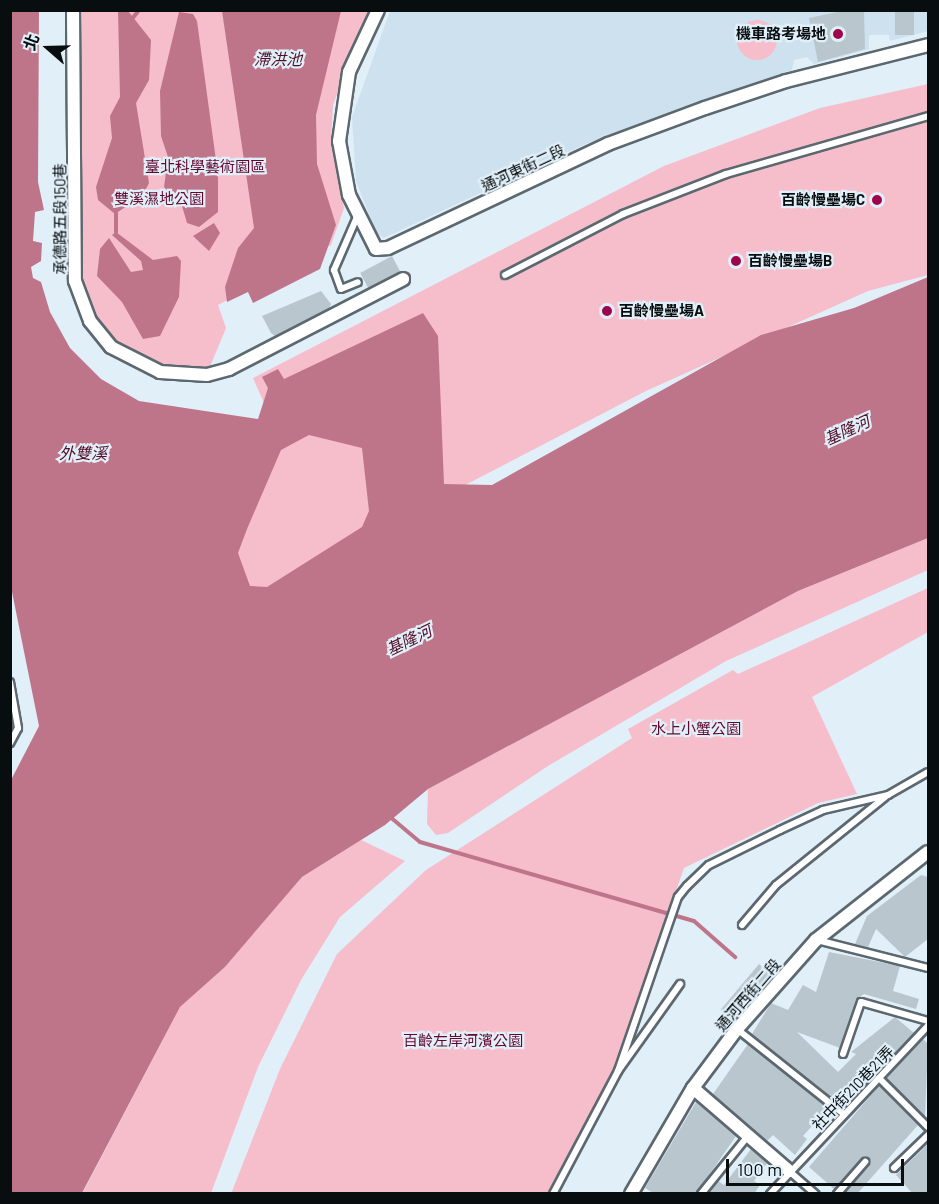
<!DOCTYPE html>
<html>
<head>
<meta charset="utf-8">
<style>
	body { margin:0 }
	#map { position:relative; width:939px; height:1204px; overflow:hidden; background:#e1eff8; font-family:Barlow,"Noto Sans TC",sans-serif }
	div>[style] { position:absolute }
	[style*='--x'] { left:calc(var(--x)*1px); top:calc(var(--y)*1px); width:calc(var(--w)*1px); rotate:calc(var(--a)*1deg) }
	.built>* { inset:0; background:#cde2ee }
	.green>* { inset:0; background:#f6bdcb }
	.round { border-radius:50% }
	.water>* { inset:0; background:#bf7589 }
	.stream>* { height:4px; margin:-2px; padding:0 2px; transform-origin:2px; border-radius:2px; background:#bf7589 }
	.building>* { inset:0; background:#b9c6ce; transform-origin:0 0 }
	.roads { filter:drop-shadow(2px 0 #5c686f) drop-shadow(-2px 0 #5c686f) drop-shadow(0 2px #5c686f) drop-shadow(0 -2px #5c686f) }
	.service>* { height:6px; margin:-3px; padding:0 3px; transform-origin:3px; border-radius:3px; background:#fff }
	.minor>* { height:12px; margin:-6px; padding:0 6px; transform-origin:6px; border-radius:6px; background:#fff }
	.dots>* { width:16px; height:16px; translate:-50% -50%; box-sizing:border-box; border:3px solid #e1eff8; border-radius:50% }
	span { translate:-50% -50%; white-space:nowrap; text-align:center; line-height:1.15; -webkit-text-stroke:4.5px #e1eff8; paint-order:stroke }
	.poi-label { font-size:15px; color:#080d10; font-weight:700 }
	.right { translate:-100% -50%; text-align:right }
	.left { translate:0 -50%; text-align:left }
	.park-label { font-size:15px; color:#64072f }
	.street-label { font-size:15px; color:#080d10 }
	.water-label { font-size:16px; color:#510d27; font-style:italic }
	.frame { position:absolute; inset:0; border:12px solid #080d10; pointer-events:none }
	.north { position:absolute; left:18px; top:18px; width:60px; height:60px; -webkit-text-stroke:4px #e1eff8; paint-order:stroke; rotate:290deg; font-size:16px; font-weight:700; line-height:24px; text-align:center; color:#080d10 }
	.north::after { content:''; display:block; margin:auto; width:21px; height:27px; background:#080d10; clip-path:polygon(50% 0,100% 100%,50% 72%,0 100%) }
	.scale { position:absolute; left:726px; top:1159px; width:178px; height:27px; box-sizing:border-box; border:3px solid #080d10; border-top:0; padding-left:8px; font-size:18px; line-height:21px; white-space:nowrap; color:#080d10; -webkit-text-stroke:4px #e1eff8; paint-order:stroke }
</style>
</head>
<body>
<div id="map">
	<div class="built">
		<i style="clip-path:polygon(390px 11px,928px 11px,928px 31px,890px 41px,889px 35px,869px 35px,869px 49px,814px 64px,807px 57px,794px 60px,792px 70px,588px 143px,384px 238px,376px 233px,356px 181px,352px 117px)"></i>
	</div>
	<div class="green">
		<i style="clip-path:polygon(77px 11px,368px 11px,333px 105px,331px 143px,344px 208px,331px 245px,218px 305px,226px 328px,209px 369px,149px 364px,114px 343px,87px 309px,76px 274px)"></i>
		<i class="round" style="left:737px;top:20px;width:40px;height:40px"></i>
		<i style="clip-path:polygon(928px 84px,928px 275px,868px 291px,646px 391px,254px 595px,240px 574px,232px 547px,271px 419px,253px 378px,664px 166px,820px 108px)"></i>
		<i style="clip-path:polygon(928px 538px,928px 570px,726px 661px,548px 766px,448px 833px,436px 835px,427px 824px,428px 789px,798px 591px)"></i>
		<i style="clip-path:polygon(928px 588px,928px 632px,812px 697px,857px 794px,818px 803px,684px 868px,606px 1091px,552px 1193px,231px 1194px,280px 1069px,337px 954px,426px 870px,632px 738px,628px 729px,733px 670px,738px 674px)"></i>
		<i style="clip-path:polygon(361px 840px,405px 861px,340px 917px,301px 980px,258px 1067px,211px 1193px,82px 1194px,180px 1007px,225px 967px,302px 877px)"></i>
	</div>
	<div class="water">
		<i style="clip-path:polygon(evenodd,11px 10px,39px 11px,38px 182px,44px 210px,35px 212px,33px 241px,42px 243px,41px 261px,31px 267px,33px 278px,41px 282px,50px 312px,70px 348px,101px 379px,139px 401px,258px 419px,268px 388px,262px 377px,278px 369px,284px 379px,423px 313px,438px 336px,444px 484px,492px 485px,761px 335px,854px 308px,928px 277px,928px 538px,798px 591px,428px 789px,385px 825px,302px 877px,225px 967px,180px 1007px,82px 1193px,11px 1193px,11px 780px,39px 726px,10px 582px,11px 10px,309px 435px,362px 448px,369px 511px,362px 527px,267px 587px,250px 586px,238px 553px,247px 529px,281px 450px,309px 435px)"></i>
		<i style="clip-path:polygon(118px 11px,128px 11px,151px 40px,149px 80px,136px 103px,149px 183px,143px 195px,115px 214px,98px 200px,96px 187px,112px 138px,110px 116px,120px 97px)"></i>
		<i style="clip-path:polygon(222px 11px,341px 11px,316px 115px,317px 164px,336px 225px,320px 269px,253px 303px,248px 292px,227px 302px,225px 287px,238px 248px,254px 228px)"></i>
		<i style="clip-path:polygon(179px 12px,193px 14px,197px 21px,218px 175px,218px 212px,199px 227px,187px 223px,182px 206px,164px 187px,168px 157px,161px 136px,160px 91px)"></i>
		<i style="clip-path:polygon(214px 223px,220px 233px,209px 251px,193px 236px)"></i>
		<i style="clip-path:polygon(116px 232px,153px 260px,177px 256px,181px 261px,179px 297px,160px 336px,143px 339px,122px 302px,97px 276px,100px 249px,109px 238px,131px 272px,143px 270px,141px 261px,112px 235px)"></i>
	</div>
	<div class="stream">
		<i style="--x:132;--y:19;--w:11;--a:-52"></i>
		<i style="--x:116;--y:211;--w:21;--a:90"></i>
		<i style="--x:389;--y:816;--w:40;--a:40"></i>
		<i style="--x:420;--y:842;--w:285;--a:16.1"></i>
		<i style="--x:694;--y:921;--w:55;--a:41.3"></i>
	</div>
	<div class="building">
		<i style="clip-path:polygon(847px 10px,864px 10px,865px 49px,818px 62px,809px 18px)"></i>
		<i style="left:895px;top:10px;width:19px;height:25px"></i>
		<i style="left:392px;top:256px;width:17px;height:36px;rotate:62deg"></i>
		<i style="clip-path:polygon(321px 291px,331px 304px,329px 308px,275px 336px,271px 333px,262px 316px)"></i>
		<i style="clip-path:polygon(921px 875px,928px 877px,928px 939px,905px 957px,876px 929px,868px 947px,855px 944px,867px 916px)"></i>
		<i style="clip-path:polygon(829px 952px,900px 966px,893px 991px,919px 999px,916px 1009px,864px 994px,856px 1000px,840px 1048px,797px 1032px,838px 1072px,856px 1054px,851px 1052px,895px 1017px,914px 1033px,844px 1107px,752px 1034px,771px 1003px,788px 1010px,803px 985px,816px 992px)"></i>
		<i style="left:759px;top:964px;width:17px;height:60px;rotate:40deg"></i>
		<i style="clip-path:polygon(923px 1039px,928px 1044px,925px 1117px,886px 1078px)"></i>
		<i style="clip-path:polygon(748px 1044px,828px 1108px,803px 1136px,807px 1139px,795px 1155px,773px 1135px,767px 1141px,713px 1094px)"></i>
		<i style="clip-path:polygon(879px 1086px,918px 1125px,857px 1194px,844px 1194px,869px 1165px,868px 1158px,834px 1189px,809px 1167px)"></i>
		<i style="clip-path:polygon(696px 1102px,736px 1136px,696px 1194px,655px 1194px,645px 1188px)"></i>
		<i style="clip-path:polygon(928px 1144px,928px 1194px,913px 1194px,896px 1175px)"></i>
		<i style="clip-path:polygon(751px 1149px,767px 1163px,754px 1181px,760px 1185px,754px 1194px,708px 1194px,718px 1181px,724px 1185px)"></i>
	</div>
	<div class="roads">
		<div class="service">
			<i style="--x:357;--y:217;--w:58;--a:113.5"></i>
			<i style="--x:334;--y:270;--w:20;--a:70"></i>
			<i style="--x:341;--y:289;--w:18;--a:-22"></i>
			<i style="--x:505;--y:275;--w:133;--a:-27.3"></i>
			<i style="--x:623;--y:214;--w:110;--a:-21.2"></i>
			<i style="--x:726;--y:174;--w:210;--a:-16"></i>
			<i style="--x:10;--y:682;--w:47;--a:80.1"></i>
			<i style="--x:18;--y:728;--w:17;--a:118"></i>
			<i style="--x:742;--y:925;--w:52;--a:-49.6"></i>
			<i style="--x:776;--y:885;--w:140;--a:-38.9"></i>
			<i style="--x:817;--y:940;--w:114;--a:14.2"></i>
			<i style="--x:737;--y:1029;--w:137;--a:38.5"></i>
			<i style="--x:843;--y:1054;--w:55;--a:-70.9"></i>
			<i style="--x:861;--y:1002;--w:70;--a:15.8"></i>
			<i style="--x:618;--y:1071;--w:107;--a:-54.5"></i>
			<i style="--x:879;--y:1078;--w:69;--a:45"></i>
			<i style="--x:894;--y:1168;--w:47;--a:-44.1"></i>
			<i style="--x:789;--y:1171;--w:35;--a:41"></i>
			<i style="--x:553;--y:1194;--w:139;--a:-62.1"></i>
			<i style="--x:618;--y:1071;--w:184;--a:-71"></i>
			<i style="--x:678;--y:897;--w:14;--a:-51"></i>
			<i style="--x:687;--y:886;--w:30;--a:-44"></i>
			<i style="--x:709;--y:865;--w:79;--a:-26.2"></i>
			<i style="--x:780;--y:830;--w:47;--a:-24.9"></i>
			<i style="--x:823;--y:810;--w:67;--a:-13"></i>
			<i style="--x:888;--y:795;--w:46;--a:-29.9"></i>
			<i style="--x:701;--y:1194;--w:75;--a:-51"></i>
			<i style="--x:770;--y:1194;--w:231;--a:-46.8"></i>
			<i style="--x:837;--y:1194;--w:43;--a:-48.8"></i>
		</div>
		<div class="minor">
			<i style="--x:73;--y:10;--w:271;--a:89.6"></i>
			<i style="--x:75;--y:281;--w:43;--a:69.4"></i>
			<i style="--x:90;--y:321;--w:33;--a:51"></i>
			<i style="--x:111;--y:347;--w:55;--a:27"></i>
			<i style="--x:160;--y:372;--w:47;--a:3.7"></i>
			<i style="--x:207;--y:375;--w:23;--a:-15"></i>
			<i style="--x:229;--y:369;--w:196;--a:-27.3"></i>
			<i style="--x:378;--y:10;--w:68;--a:115.1"></i>
			<i style="--x:349;--y:72;--w:70;--a:98.2"></i>
			<i style="--x:339;--y:141;--w:55;--a:79.5"></i>
			<i style="--x:349;--y:195;--w:60;--a:63.4"></i>
			<i style="--x:376;--y:249;--w:12;--a:-5"></i>
			<i style="--x:388;--y:248;--w:243;--a:-25.3"></i>
			<i style="--x:608;--y:144;--w:103;--a:-20.4"></i>
			<i style="--x:705;--y:108;--w:85;--a:-18.4"></i>
			<i style="--x:786;--y:81;--w:146;--a:-14.2"></i>
			<i style="--x:693;--y:1088;--w:127;--a:40.8"></i>
			<i style="--x:631;--y:1194;--w:123;--a:-59.7"></i>
			<i style="--x:693;--y:1088;--w:74;--a:-53.3"></i>
			<i style="--x:737;--y:1029;--w:119;--a:-48.4"></i>
			<i style="--x:816;--y:940;--w:142;--a:-38.2"></i>
		</div>
	</div>
	<div class="dots">
		<i style="left:838px;top:34px;background:#9e044c"></i>
		<i style="left:877px;top:200px;background:#9e044c"></i>
		<i style="left:736px;top:261px;background:#9e044c"></i>
		<i style="left:607px;top:311px;background:#9e044c"></i>
	</div>
	<div class="poi-label">
		<span class="right" style="left:826px;top:34px">機車路考場地</span>
		<span class="right" style="left:865px;top:200px">百齡慢壘場C</span>
		<span class="left" style="left:748px;top:261px">百齡慢壘場B</span>
		<span class="left" style="left:619px;top:311px">百齡慢壘場A</span>
	</div>
	<div class="park-label">
		<span style="left:205px;top:167px">臺北科學藝術園區</span>
		<span style="left:159px;top:199px">雙溪濕地公園</span>
		<span style="left:696px;top:729px">水上小蟹公園</span>
		<span style="left:463px;top:1041px">百齡左岸河濱公園</span>
	</div>
	<div class="street-label">
		<span style="left:523px;top:168px;rotate:-25deg">通河東街二段</span>
		<span style="left:60px;top:219px;rotate:-90deg">承德路五段150巷</span>
		<span style="left:748px;top:995px;rotate:-49deg">通河西街二段</span>
		<span style="left:853px;top:1088px;rotate:-46deg">社中街210巷21弄</span>
	</div>
	<div class="water-label">
		<span style="left:278px;top:59px">滯洪池</span>
		<span style="left:847px;top:430px;rotate:-25deg">基隆河</span>
		<span style="left:83px;top:453px">外雙溪</span>
		<span style="left:409px;top:640px;rotate:-26deg">基隆河</span>
	</div>
	<div class="frame"></div>
	<div class="north">北</div>
	<div class="scale">100 m</div>
</div>
</body>
</html>
